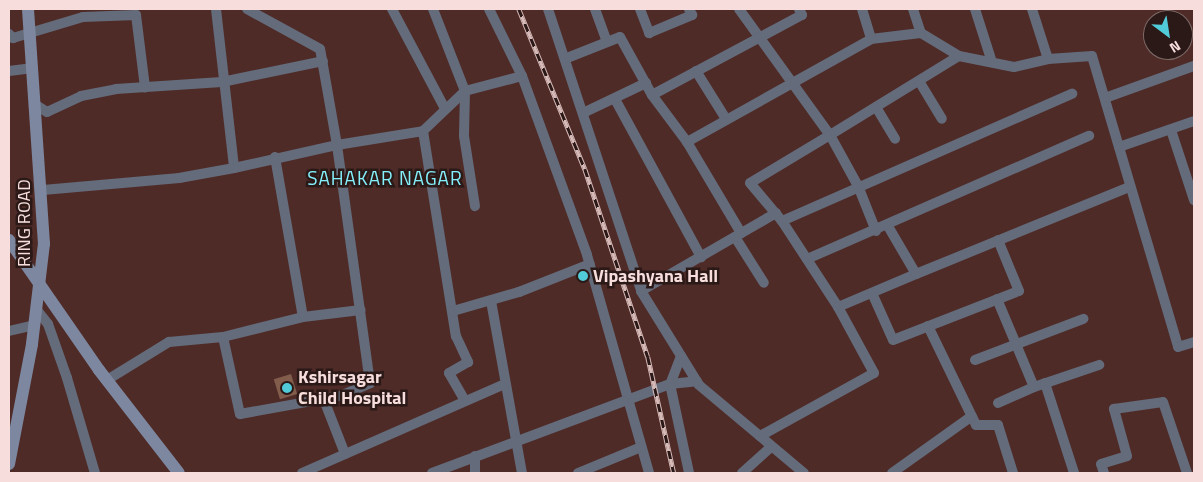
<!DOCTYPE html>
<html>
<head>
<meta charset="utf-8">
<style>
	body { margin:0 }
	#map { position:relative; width:1203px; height:482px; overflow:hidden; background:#4f2b28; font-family:"Titillium Web",sans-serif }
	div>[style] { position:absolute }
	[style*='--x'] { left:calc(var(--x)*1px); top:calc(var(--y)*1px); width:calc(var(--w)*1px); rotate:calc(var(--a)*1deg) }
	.building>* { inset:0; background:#825d4c; transform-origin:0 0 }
	.street>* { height:10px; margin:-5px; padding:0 5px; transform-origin:5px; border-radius:5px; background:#646b7a }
	.secondary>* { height:12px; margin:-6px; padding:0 6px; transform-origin:6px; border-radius:6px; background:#7d88a0 }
	.rail>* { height:4.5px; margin-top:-2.25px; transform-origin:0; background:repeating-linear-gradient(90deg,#2a1917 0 8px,#d6bbb9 0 16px); box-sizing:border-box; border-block:1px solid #d6bbb9 }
	.dots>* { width:14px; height:14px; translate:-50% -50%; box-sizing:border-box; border:2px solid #2a1917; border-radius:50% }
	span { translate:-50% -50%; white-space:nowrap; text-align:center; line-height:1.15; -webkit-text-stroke:5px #2a1917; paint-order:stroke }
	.street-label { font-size:18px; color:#f7dedc }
	.poi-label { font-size:18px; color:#f7dedc; font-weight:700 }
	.left { translate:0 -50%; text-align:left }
	.neighbourhood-label { font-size:19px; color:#85f0fc; letter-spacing:1px }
	.frame { position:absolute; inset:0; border:10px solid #f7dedc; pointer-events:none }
	.north { position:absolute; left:1143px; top:10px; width:50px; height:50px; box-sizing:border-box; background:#2a1917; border:1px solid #7c6866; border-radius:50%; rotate:149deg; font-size:14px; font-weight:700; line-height:20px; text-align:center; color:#f7dedc }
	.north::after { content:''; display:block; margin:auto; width:18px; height:22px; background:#52cbd8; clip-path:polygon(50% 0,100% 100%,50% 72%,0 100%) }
</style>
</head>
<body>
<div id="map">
	<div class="building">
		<i style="left:291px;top:374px;width:21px;height:18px;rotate:73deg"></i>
	</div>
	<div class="street">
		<i style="--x:216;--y:9;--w:160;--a:83.5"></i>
		<i style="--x:234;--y:168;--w:106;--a:-12.6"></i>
		<i style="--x:337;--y:145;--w:97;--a:-100"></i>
		<i style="--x:320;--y:49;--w:83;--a:-151.3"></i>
		<i style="--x:392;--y:9;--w:111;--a:62"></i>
		<i style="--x:433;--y:9;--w:88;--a:68.7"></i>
		<i style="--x:465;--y:91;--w:45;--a:91.3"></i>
		<i style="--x:464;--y:136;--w:71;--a:81.1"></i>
		<i style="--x:489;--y:9;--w:75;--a:63.8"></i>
		<i style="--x:522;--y:76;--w:190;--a:70"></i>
		<i style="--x:587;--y:255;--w:227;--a:74.1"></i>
		<i style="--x:548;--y:9;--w:297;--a:71.7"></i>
		<i style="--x:641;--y:291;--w:110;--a:58.3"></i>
		<i style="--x:699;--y:385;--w:137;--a:40"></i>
		<i style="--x:595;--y:9;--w:35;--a:70"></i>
		<i style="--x:640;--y:9;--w:26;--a:69"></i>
		<i style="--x:649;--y:33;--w:47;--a:-22.7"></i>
		<i style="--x:692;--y:15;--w:7;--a:-117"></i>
		<i style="--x:739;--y:9;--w:155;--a:54.2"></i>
		<i style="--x:830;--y:135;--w:151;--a:-31.5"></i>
		<i style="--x:959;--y:56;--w:56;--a:11.3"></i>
		<i style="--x:1014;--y:67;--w:35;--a:-13"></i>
		<i style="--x:1048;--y:59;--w:44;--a:-3.9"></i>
		<i style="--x:1092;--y:56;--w:303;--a:73.5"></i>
		<i style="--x:1178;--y:347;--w:17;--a:-17"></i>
		<i style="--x:862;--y:9;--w:31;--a:73"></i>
		<i style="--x:871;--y:39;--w:50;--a:-6.8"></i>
		<i style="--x:921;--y:33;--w:44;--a:31.2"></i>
		<i style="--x:913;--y:9;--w:25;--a:72"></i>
		<i style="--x:975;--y:9;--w:52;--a:72.3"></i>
		<i style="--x:1032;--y:9;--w:52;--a:72.3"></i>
		<i style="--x:9;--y:34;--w:6;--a:45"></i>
		<i style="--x:13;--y:38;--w:73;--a:-16.7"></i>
		<i style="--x:83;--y:17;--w:53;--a:-2.2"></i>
		<i style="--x:136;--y:15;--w:73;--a:82.9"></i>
		<i style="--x:567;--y:58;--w:57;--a:-21.6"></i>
		<i style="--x:620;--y:37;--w:66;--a:61.1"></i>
		<i style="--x:652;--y:95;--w:59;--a:53.3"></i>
		<i style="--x:687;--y:142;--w:211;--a:-29.2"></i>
		<i style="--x:9;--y:71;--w:24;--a:-7"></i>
		<i style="--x:696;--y:71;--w:57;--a:58"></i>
		<i style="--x:919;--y:81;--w:44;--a:58.8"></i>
		<i style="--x:652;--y:95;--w:170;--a:-28.1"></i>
		<i style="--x:802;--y:15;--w:7;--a:-117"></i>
		<i style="--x:1105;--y:98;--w:95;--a:-19.8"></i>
		<i style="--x:616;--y:101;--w:178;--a:61.4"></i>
		<i style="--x:36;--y:105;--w:13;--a:32"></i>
		<i style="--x:47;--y:112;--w:38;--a:-25"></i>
		<i style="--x:81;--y:96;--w:36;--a:-11"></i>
		<i style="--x:116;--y:89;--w:106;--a:-3.8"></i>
		<i style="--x:222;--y:82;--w:103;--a:-11.7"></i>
		<i style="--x:876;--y:107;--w:37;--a:59"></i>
		<i style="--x:583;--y:113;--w:70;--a:-25.5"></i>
		<i style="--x:1171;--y:130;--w:74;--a:71.8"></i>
		<i style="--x:423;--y:131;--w:208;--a:80.9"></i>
		<i style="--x:456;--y:336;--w:29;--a:65"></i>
		<i style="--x:468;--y:362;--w:22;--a:150"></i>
		<i style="--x:449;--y:373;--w:32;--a:60"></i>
		<i style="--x:687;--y:142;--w:106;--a:59.3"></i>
		<i style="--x:1119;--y:147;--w:79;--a:-19.1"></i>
		<i style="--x:275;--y:157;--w:162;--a:80.1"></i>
		<i style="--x:43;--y:190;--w:137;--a:-5"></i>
		<i style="--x:179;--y:178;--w:56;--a:-10.3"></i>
		<i style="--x:782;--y:221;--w:317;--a:-23.7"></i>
		<i style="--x:876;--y:231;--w:48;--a:-111.8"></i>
		<i style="--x:858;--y:186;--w:58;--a:-118.8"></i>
		<i style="--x:830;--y:135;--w:93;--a:149"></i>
		<i style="--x:750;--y:183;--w:50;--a:49.9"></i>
		<i style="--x:782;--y:221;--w:103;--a:56.9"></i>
		<i style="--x:838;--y:307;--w:85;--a:-22.9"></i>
		<i style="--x:916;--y:274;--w:56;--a:-120.3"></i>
		<i style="--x:735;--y:237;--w:54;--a:57.8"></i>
		<i style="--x:807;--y:259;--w:308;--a:-23.6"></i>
		<i style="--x:916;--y:274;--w:230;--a:-22.2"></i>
		<i style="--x:641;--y:291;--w:156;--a:-30"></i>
		<i style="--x:872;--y:293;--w:51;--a:65.9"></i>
		<i style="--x:893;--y:340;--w:135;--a:-21.3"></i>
		<i style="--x:1019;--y:291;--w:55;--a:-112.4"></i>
		<i style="--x:997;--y:299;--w:95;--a:67.2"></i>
		<i style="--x:1034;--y:387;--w:69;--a:-18.7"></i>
		<i style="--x:491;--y:301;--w:175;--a:79.8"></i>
		<i style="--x:37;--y:310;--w:18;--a:52"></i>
		<i style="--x:48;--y:324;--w:57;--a:70.6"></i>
		<i style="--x:67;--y:378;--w:99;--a:73.6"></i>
		<i style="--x:453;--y:311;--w:69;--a:-16.1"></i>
		<i style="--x:519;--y:292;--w:76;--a:-21.5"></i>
		<i style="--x:928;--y:326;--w:110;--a:64.1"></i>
		<i style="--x:976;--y:425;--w:22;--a:0"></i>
		<i style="--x:998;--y:425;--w:50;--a:72.6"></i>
		<i style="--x:9;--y:331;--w:27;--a:-13"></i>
		<i style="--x:223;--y:337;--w:82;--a:-14"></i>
		<i style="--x:303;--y:317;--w:58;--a:-6.9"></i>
		<i style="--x:681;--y:356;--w:30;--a:111"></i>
		<i style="--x:670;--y:384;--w:27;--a:-6"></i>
		<i style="--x:975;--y:360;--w:116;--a:-20.8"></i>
		<i style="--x:107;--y:380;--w:73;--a:-31.5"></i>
		<i style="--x:169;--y:342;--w:54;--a:-5.3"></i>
		<i style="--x:223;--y:337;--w:79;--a:77.6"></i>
		<i style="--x:240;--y:414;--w:102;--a:-10.2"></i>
		<i style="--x:340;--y:396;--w:33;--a:-23"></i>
		<i style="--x:370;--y:383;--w:240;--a:-97.9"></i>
		<i style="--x:337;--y:145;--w:87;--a:-9.2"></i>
		<i style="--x:423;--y:131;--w:58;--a:-43.6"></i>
		<i style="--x:465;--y:91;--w:59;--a:-14.7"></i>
		<i style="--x:1045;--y:383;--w:95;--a:72.1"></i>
		<i style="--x:324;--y:400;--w:58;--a:68.7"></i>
		<i style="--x:998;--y:403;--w:39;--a:-24"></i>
		<i style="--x:760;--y:436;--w:130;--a:-28.9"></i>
		<i style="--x:874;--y:373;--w:75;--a:-118.6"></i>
		<i style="--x:475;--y:456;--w:17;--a:90"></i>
		<i style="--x:302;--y:473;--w:222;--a:-23.7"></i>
		<i style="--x:432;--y:473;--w:254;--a:-20.5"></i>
		<i style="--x:670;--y:384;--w:91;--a:77.9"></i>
		<i style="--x:578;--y:473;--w:68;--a:-22.4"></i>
		<i style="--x:742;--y:473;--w:40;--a:-42"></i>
		<i style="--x:892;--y:473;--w:98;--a:-35.5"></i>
		<i style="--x:1104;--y:473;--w:9;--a:-108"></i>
		<i style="--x:1101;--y:464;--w:27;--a:-17"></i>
		<i style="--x:1127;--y:456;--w:49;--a:-105.5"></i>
		<i style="--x:1114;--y:409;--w:49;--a:-8.1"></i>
		<i style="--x:1163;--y:402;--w:75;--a:71.3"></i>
	</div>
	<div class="secondary">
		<i style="--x:9;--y:240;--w:158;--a:55.3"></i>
		<i style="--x:99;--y:370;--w:130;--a:52.2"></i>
		<i style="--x:9;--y:464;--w:122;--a:-79.1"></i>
		<i style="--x:32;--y:344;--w:101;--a:-83.2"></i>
		<i style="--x:44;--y:244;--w:236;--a:-93.9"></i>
	</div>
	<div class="rail">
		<i style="--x:519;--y:9;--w:173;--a:67.6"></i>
		<i style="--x:585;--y:169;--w:198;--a:71.5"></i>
		<i style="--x:648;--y:357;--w:119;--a:77.4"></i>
	</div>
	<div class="dots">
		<i style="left:583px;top:276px;background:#52cbd8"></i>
		<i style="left:287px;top:388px;background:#52cbd8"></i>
	</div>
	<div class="street-label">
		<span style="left:24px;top:223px;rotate:-90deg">RING ROAD</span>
	</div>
	<div class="poi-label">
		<span class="left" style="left:593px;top:276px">Vipashyana Hall</span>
		<span class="left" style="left:298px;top:388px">Kshirsagar<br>Child Hospital</span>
	</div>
	<div class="neighbourhood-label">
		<span style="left:385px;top:178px">SAHAKAR NAGAR</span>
	</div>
	<div class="frame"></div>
	<div class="north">N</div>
</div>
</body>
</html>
